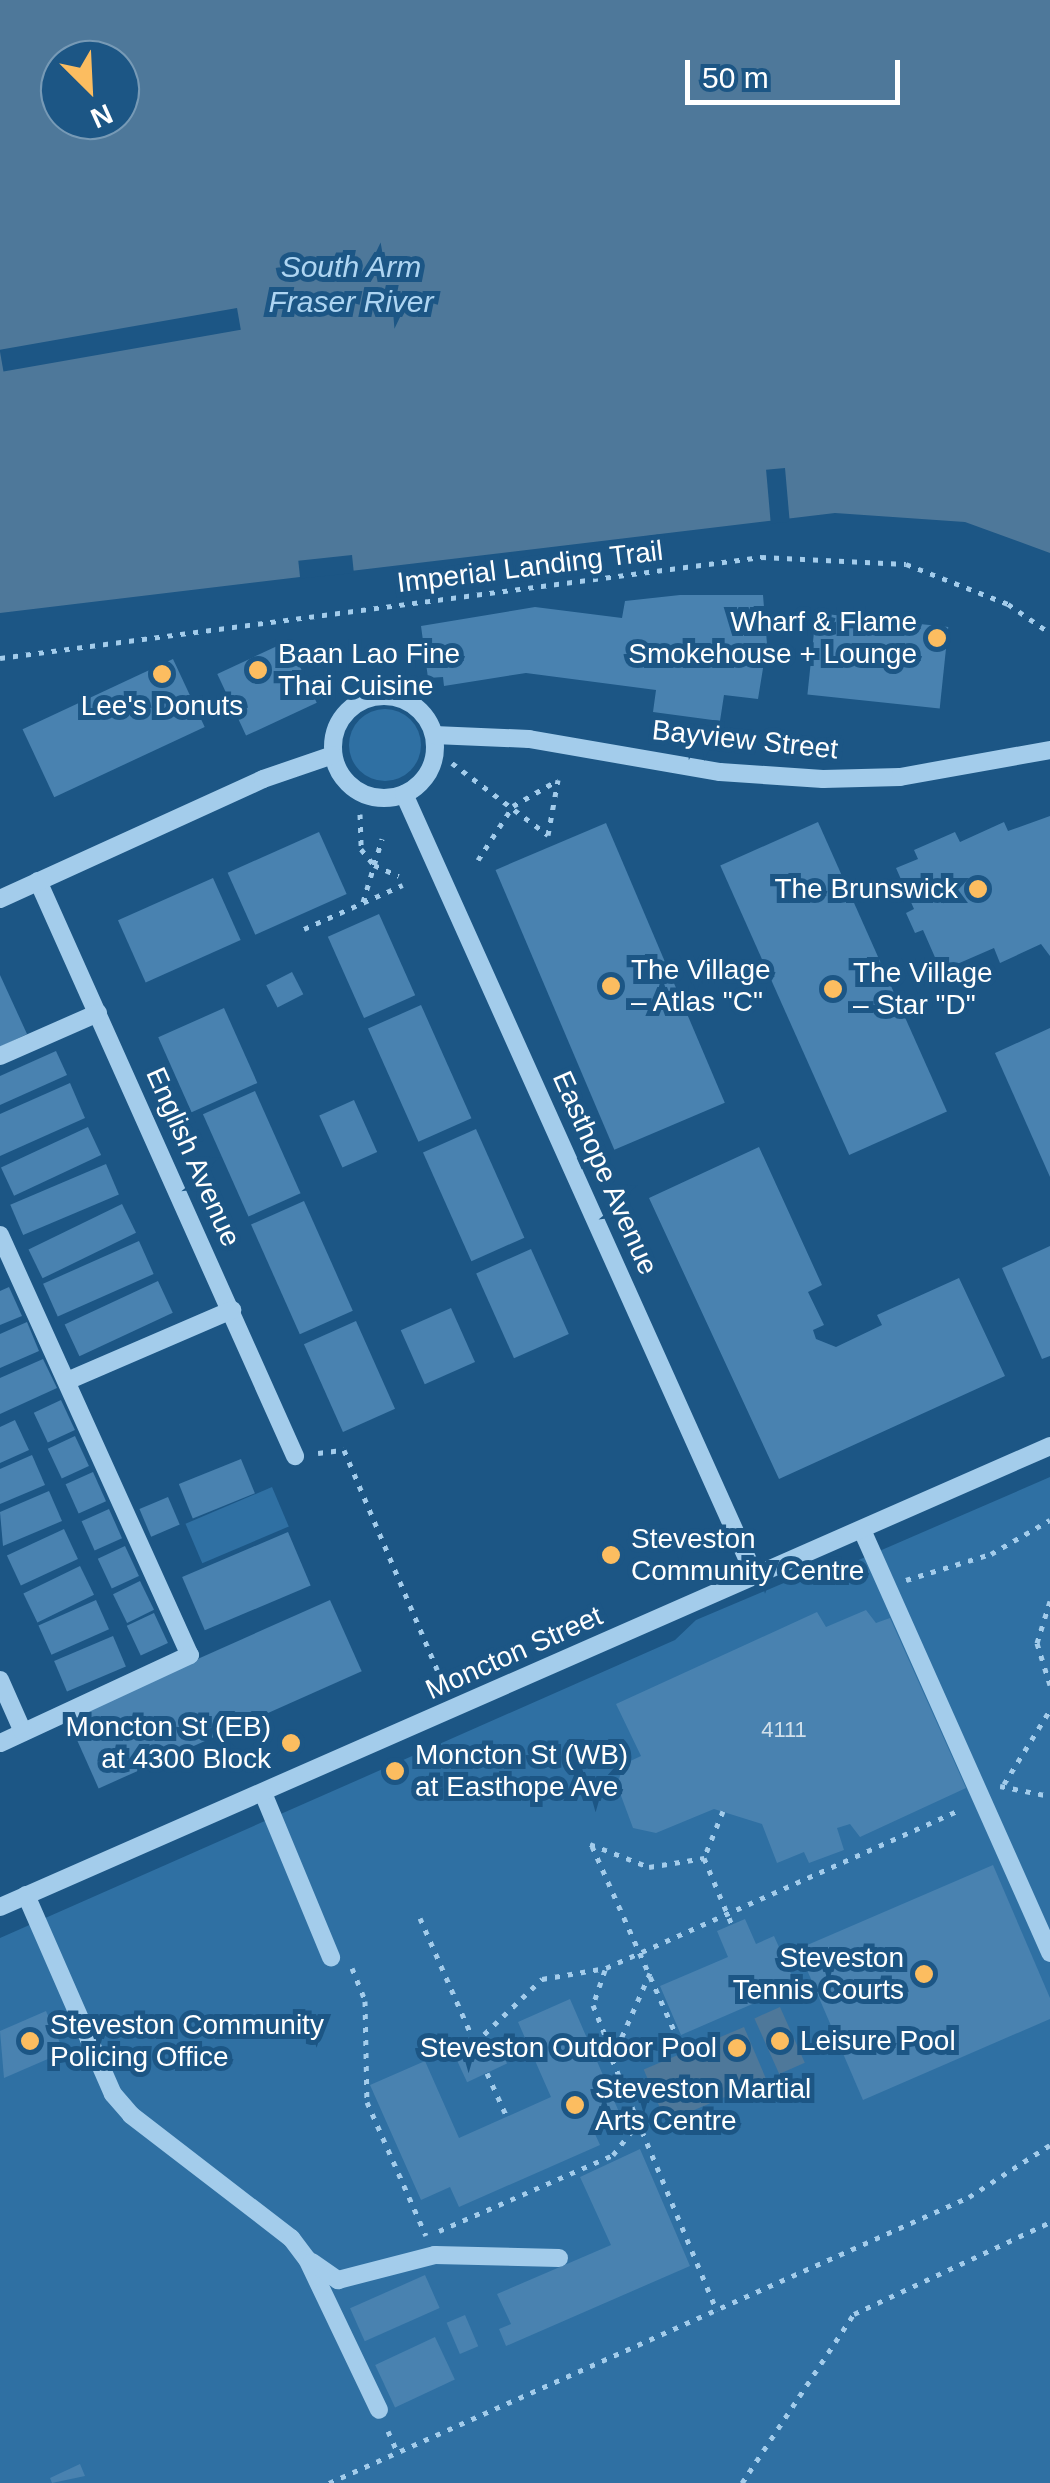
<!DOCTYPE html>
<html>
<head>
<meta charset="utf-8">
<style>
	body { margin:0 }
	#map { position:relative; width:1050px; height:2483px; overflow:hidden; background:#1c5685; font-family:Arial,sans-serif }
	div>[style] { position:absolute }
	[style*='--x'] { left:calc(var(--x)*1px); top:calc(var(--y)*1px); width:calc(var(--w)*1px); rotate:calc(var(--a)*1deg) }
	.green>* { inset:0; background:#2f70a3; transform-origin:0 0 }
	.round { border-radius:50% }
	.water>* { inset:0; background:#4e789a; transform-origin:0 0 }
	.pier>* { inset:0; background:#1c5685; transform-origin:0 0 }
	.building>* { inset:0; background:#4982b0; transform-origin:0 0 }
	.path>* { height:5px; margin-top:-2.5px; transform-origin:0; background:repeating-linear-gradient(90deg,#a3cceb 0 5px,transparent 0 13px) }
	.minor>* { height:18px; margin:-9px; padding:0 9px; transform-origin:9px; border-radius:9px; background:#a3cceb }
	.minor>.ring { margin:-9px; padding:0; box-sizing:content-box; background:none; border:18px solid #a3cceb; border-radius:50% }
	.dots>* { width:28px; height:28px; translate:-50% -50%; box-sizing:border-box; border:5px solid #1c5685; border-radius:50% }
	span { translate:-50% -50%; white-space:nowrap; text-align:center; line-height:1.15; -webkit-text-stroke:10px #1c5685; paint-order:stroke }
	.number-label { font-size:22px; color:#d2e0eb }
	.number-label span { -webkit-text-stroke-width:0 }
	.street-label { font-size:28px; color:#fff }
	.poi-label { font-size:28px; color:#fff }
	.right { translate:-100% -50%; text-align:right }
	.left { translate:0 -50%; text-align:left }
	.water-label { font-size:30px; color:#aed5f2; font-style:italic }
	.north { position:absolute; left:40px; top:40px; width:100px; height:100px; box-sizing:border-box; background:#1c5685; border:2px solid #779ab6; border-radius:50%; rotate:156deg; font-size:28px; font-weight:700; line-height:40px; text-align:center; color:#fff }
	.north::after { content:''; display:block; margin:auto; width:35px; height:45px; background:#fcbd60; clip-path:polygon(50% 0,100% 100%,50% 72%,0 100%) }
	.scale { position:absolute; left:685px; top:60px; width:215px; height:45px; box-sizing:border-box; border:5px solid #fff; border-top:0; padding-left:12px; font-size:30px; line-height:35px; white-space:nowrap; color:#fff; -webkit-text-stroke:8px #1c5685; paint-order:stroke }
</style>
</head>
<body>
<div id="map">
	<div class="green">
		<i class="round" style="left:349px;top:709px;width:72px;height:72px"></i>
		<i style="clip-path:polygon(1050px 1477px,1050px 2483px,0 2483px,0 1938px,675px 1640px,696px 1620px,831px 1563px,854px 1562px)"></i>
		<i style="left:272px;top:1487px;width:43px;height:94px;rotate:67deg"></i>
	</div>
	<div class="water">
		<i style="clip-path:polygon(evenodd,0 0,1050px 0,1050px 553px,965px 522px,835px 513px,0 613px,0 0,60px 60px,120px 60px,120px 120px,60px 120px,60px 60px)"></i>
		<i style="left:780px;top:2007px;width:61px;height:28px;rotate:66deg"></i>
		<i style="left:744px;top:2027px;width:57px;height:109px;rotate:67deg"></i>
	</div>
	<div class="pier">
		<i style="left:237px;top:308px;width:22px;height:241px;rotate:80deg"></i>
		<i style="left:785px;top:468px;width:54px;height:19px;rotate:85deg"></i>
		<i style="left:352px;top:555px;width:18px;height:54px;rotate:84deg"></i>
	</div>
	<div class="building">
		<i style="clip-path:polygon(680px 595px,763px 595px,767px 644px,758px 699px,724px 695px,720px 721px,653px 712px,656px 690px,526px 673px,444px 686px,443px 677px,428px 678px,421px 626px,535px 607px,622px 618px,625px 601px)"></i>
		<i style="left:816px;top:613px;width:133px;height:82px;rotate:6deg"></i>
		<i style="left:288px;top:641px;width:68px;height:78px;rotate:65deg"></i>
		<i style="left:173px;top:659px;width:75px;height:166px;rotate:65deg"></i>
		<i style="clip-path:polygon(1050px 816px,1050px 956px,1041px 944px,1000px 963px,994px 948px,941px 971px,923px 930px,915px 933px,906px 913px,914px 909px,896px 868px,918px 859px,914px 850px,955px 832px,960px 842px,1004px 822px,1008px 831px)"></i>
		<i style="left:818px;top:822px;width:317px;height:107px;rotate:66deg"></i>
		<i style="left:606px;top:823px;width:304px;height:120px;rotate:67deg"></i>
		<i style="left:319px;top:832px;width:68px;height:100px;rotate:66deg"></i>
		<i style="left:213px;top:878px;width:68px;height:104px;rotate:66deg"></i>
		<i style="left:379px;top:914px;width:89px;height:56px;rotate:66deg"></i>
		<i style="left:292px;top:972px;width:25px;height:29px;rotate:63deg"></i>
		<i style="clip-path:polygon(0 975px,27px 1034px,0 1047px)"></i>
		<i style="left:421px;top:1005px;width:124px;height:58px;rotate:66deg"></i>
		<i style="left:224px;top:1008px;width:82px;height:72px;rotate:66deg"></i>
		<i style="clip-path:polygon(1050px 1028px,1050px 1177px,995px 1053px)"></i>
		<i style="clip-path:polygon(56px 1051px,67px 1075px,0 1105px,0 1076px)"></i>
		<i style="clip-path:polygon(70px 1083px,85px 1118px,0 1156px,0 1114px)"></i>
		<i style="left:255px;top:1091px;width:112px;height:57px;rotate:66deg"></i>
		<i style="left:354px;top:1100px;width:57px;height:38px;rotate:66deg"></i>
		<i style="left:88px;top:1127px;width:31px;height:96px;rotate:65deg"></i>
		<i style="left:476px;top:1129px;width:119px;height:58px;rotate:66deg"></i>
		<i style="clip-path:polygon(759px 1147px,822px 1285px,808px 1292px,824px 1325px,813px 1330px,816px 1339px,836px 1347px,882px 1325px,877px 1315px,959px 1278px,1005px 1376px,779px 1479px,649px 1198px)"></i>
		<i style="left:106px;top:1164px;width:33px;height:104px;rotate:67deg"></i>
		<i style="left:304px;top:1201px;width:120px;height:58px;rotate:66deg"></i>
		<i style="left:122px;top:1204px;width:32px;height:104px;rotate:64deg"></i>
		<i style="left:139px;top:1241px;width:36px;height:105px;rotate:66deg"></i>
		<i style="clip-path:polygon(1050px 1246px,1050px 1356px,1042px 1359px,1002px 1268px)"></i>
		<i style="left:531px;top:1249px;width:93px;height:60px;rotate:66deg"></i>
		<i style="left:158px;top:1281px;width:35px;height:103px;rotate:65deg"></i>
		<i style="clip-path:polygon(9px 1287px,22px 1316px,0 1325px,0 1291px)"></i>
		<i style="left:451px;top:1308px;width:59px;height:55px;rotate:66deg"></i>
		<i style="left:356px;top:1321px;width:96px;height:57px;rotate:66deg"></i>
		<i style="clip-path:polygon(27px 1322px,39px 1351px,0 1368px,0 1334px)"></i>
		<i style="clip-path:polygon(43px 1359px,57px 1388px,0 1414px,0 1378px)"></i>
		<i style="left:61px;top:1400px;width:33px;height:30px;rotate:65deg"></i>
		<i style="clip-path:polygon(15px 1420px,29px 1450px,0 1463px,0 1427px)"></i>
		<i style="left:75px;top:1436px;width:33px;height:30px;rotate:65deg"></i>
		<i style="clip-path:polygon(32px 1455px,45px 1485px,0 1504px,0 1469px)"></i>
		<i style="left:241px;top:1459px;width:37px;height:67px;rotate:68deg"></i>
		<i style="left:93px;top:1472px;width:32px;height:30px;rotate:66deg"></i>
		<i style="clip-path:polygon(49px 1491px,62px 1521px,3px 1546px,0 1512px)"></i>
		<i style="left:168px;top:1497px;width:30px;height:31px;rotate:67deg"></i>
		<i style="left:109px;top:1509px;width:32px;height:30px;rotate:66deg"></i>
		<i style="left:64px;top:1529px;width:33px;height:63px;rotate:65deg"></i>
		<i style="left:288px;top:1532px;width:58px;height:115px;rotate:67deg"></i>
		<i style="left:125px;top:1546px;width:33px;height:30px;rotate:65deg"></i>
		<i style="left:80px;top:1566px;width:32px;height:63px;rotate:64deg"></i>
		<i style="left:140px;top:1581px;width:32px;height:30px;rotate:64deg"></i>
		<i style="left:96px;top:1600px;width:32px;height:63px;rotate:66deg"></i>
		<i style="left:330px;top:1600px;width:78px;height:288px;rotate:66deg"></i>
		<i style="clip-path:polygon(866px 1610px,876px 1623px,890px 1618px,966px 1788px,860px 1837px,850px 1824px,837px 1828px,844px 1850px,809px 1863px,804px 1852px,777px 1863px,762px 1824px,714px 1809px,656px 1833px,633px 1828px,617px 1785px,624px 1764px,641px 1756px,616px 1704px,817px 1612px,826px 1627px)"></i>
		<i style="left:154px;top:1613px;width:33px;height:30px;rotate:65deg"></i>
		<i style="left:113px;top:1636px;width:33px;height:64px;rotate:67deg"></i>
		<i style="clip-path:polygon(993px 1865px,1050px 1998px,1050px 2019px,863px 2100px,798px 1949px)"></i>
		<i style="clip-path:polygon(745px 1919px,756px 1944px,774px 1936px,796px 1985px,681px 2035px,660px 1986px,728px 1957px,717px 1931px)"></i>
		<i style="clip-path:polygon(570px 1999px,619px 2112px,591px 2125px,600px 2145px,459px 2207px,450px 2187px,421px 2200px,370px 2085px,425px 2061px,459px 2138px,551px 2097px,518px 2022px)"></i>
		<i style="clip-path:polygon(46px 2011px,64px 2052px,4px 2078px,0 2031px)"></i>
		<i style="left:496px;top:2040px;width:26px;height:44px;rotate:65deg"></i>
		<i style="clip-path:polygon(640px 2149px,690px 2266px,506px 2346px,499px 2329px,511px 2324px,497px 2294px,611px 2245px,580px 2177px)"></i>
		<i style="left:425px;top:2275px;width:36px;height:82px;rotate:66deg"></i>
		<i style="left:465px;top:2315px;width:34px;height:20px;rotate:67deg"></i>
		<i style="left:435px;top:2337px;width:47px;height:66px;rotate:65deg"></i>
		<i style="clip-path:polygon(80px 2464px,85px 2476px,52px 2483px,50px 2478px)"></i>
	</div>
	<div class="path">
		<i style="--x:0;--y:658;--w:768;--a:-7.56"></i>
		<i style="--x:761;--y:557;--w:145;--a:2.8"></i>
		<i style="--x:906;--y:564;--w:110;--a:21.4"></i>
		<i style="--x:1008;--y:604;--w:51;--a:34.6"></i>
		<i style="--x:452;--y:763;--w:120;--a:36.9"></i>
		<i style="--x:548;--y:835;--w:56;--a:-79.7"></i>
		<i style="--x:360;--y:814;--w:35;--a:88"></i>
		<i style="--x:361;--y:849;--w:21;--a:51"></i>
		<i style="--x:374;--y:865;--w:27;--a:24"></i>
		<i style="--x:478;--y:860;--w:64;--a:-57.1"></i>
		<i style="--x:513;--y:806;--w:52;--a:-30"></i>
		<i style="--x:363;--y:902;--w:66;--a:-73.2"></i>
		<i style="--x:304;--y:929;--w:108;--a:-24"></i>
		<i style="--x:318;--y:1453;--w:26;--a:-7"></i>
		<i style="--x:344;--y:1450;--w:259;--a:67"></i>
		<i style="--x:906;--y:1580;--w:89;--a:-17"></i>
		<i style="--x:991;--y:1554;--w:68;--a:-30"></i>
		<i style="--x:1050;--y:1601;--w:44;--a:107.2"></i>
		<i style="--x:1037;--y:1643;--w:44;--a:72.8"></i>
		<i style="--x:288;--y:1737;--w:7;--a:63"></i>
		<i style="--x:1004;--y:1784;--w:87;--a:-58.1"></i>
		<i style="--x:1000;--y:1786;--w:51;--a:11.3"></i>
		<i style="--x:723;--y:1811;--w:51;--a:112"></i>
		<i style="--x:704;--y:1858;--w:73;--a:67.3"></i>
		<i style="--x:590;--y:1844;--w:63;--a:21.3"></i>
		<i style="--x:649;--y:1867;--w:56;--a:-9.3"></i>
		<i style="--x:592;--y:1846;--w:209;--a:66"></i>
		<i style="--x:420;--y:1918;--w:142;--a:66.3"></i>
		<i style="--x:352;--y:1968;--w:35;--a:68"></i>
		<i style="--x:365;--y:2001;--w:101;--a:88.9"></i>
		<i style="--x:367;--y:2102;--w:146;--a:66.2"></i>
		<i style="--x:605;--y:1970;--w:37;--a:109"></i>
		<i style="--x:593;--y:2005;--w:48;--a:68.2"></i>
		<i style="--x:650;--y:1973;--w:94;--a:113.8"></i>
		<i style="--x:612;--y:2059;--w:273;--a:67.4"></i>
		<i style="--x:475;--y:2043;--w:93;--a:-43.7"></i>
		<i style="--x:542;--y:1979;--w:65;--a:-9.8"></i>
		<i style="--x:606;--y:1968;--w:389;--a:-24.1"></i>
		<i style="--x:487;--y:2073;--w:48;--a:65.6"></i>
		<i style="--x:439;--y:2231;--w:190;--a:-23.6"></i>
		<i style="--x:613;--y:2155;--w:36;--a:-52"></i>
		<i style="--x:388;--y:2431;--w:24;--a:66"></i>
		<i style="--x:329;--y:2483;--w:701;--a:-24.08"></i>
		<i style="--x:969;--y:2197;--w:96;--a:-32.7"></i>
		<i style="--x:742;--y:2483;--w:203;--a:-56.5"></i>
		<i style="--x:854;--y:2314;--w:217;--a:-25.1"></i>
	</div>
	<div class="minor">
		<i class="ring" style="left:333px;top:696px;width:84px;height:84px"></i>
		<i style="--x:434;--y:735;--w:95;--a:2.4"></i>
		<i style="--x:529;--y:739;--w:194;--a:9.8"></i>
		<i style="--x:720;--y:772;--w:103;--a:3.9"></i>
		<i style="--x:823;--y:779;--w:77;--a:-1.5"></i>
		<i style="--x:900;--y:777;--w:152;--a:-10.2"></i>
		<i style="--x:404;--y:794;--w:857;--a:65.83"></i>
		<i style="--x:38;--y:881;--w:630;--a:65.92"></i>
		<i style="--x:0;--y:899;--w:289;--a:-24.5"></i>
		<i style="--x:263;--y:779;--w:74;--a:-18.9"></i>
		<i style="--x:0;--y:1056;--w:107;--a:-23.7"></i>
		<i style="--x:0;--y:1235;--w:461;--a:65.7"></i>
		<i style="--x:190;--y:1655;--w:209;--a:155.1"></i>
		<i style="--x:67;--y:1381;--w:180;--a:-23.3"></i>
		<i style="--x:862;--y:1530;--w:463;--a:66"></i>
		<i style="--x:0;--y:1680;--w:57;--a:66.1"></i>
		<i style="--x:263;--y:1793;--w:178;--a:67.5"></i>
		<i style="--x:26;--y:1895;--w:217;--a:66.4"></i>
		<i style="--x:113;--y:2094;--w:28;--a:49"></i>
		<i style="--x:131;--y:2115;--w:202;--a:37.6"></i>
		<i style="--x:291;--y:2238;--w:26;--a:53"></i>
		<i style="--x:307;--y:2259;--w:167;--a:64.5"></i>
		<i style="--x:0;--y:1907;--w:1147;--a:-23.7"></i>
		<i style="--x:312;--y:2262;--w:32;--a:35"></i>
		<i style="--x:338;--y:2280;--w:100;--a:-14.5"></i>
		<i style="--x:435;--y:2255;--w:124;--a:1.4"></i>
	</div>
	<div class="dots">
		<i style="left:937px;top:638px;background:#fcbd60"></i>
		<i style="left:258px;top:670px;background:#fcbd60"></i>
		<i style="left:162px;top:674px;background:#fcbd60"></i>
		<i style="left:978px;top:889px;background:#fcbd60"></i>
		<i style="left:611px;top:986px;background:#fcbd60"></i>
		<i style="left:833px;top:989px;background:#fcbd60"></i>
		<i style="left:611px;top:1555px;background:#fcbd60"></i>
		<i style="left:291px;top:1743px;background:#fcbd60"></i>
		<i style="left:395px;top:1771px;background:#fcbd60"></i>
		<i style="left:924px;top:1974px;background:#fcbd60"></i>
		<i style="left:30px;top:2041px;background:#fcbd60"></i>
		<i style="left:780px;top:2041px;background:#fcbd60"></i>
		<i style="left:737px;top:2048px;background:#fcbd60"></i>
		<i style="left:575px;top:2105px;background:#fcbd60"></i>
	</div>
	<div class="number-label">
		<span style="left:784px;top:1730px">4111</span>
	</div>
	<div class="street-label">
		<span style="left:530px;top:567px;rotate:-7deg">Imperial Landing Trail</span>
		<span style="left:745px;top:740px;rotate:6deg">Bayview Street</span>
		<span style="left:193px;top:1157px;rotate:66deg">English Avenue</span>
		<span style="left:605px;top:1173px;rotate:66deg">Easthope Avenue</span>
		<span style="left:514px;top:1653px;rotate:-24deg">Moncton Street</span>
	</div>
	<div class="poi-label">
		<span class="right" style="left:917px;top:638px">Wharf &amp; Flame<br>Smokehouse + Lounge</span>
		<span class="left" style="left:278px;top:670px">Baan Lao Fine<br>Thai Cuisine</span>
		<span style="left:162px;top:706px">Lee's Donuts</span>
		<span class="right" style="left:958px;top:889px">The Brunswick</span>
		<span class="left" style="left:631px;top:986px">The Village<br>– Atlas "C"</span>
		<span class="left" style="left:853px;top:989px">The Village<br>– Star "D"</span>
		<span class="left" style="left:631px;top:1555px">Steveston<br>Community Centre</span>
		<span class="right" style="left:271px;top:1743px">Moncton St (EB)<br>at 4300 Block</span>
		<span class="left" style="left:415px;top:1771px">Moncton St (WB)<br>at Easthope Ave</span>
		<span class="right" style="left:904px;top:1974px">Steveston<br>Tennis Courts</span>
		<span class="left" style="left:50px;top:2041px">Steveston Community<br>Policing Office</span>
		<span class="left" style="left:800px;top:2041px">Leisure Pool</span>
		<span class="right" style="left:717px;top:2048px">Steveston Outdoor Pool</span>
		<span class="left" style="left:595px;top:2105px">Steveston Martial<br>Arts Centre</span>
	</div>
	<div class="water-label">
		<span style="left:351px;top:284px">South Arm<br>Fraser River</span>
	</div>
	<div class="north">N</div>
	<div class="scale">50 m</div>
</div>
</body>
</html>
